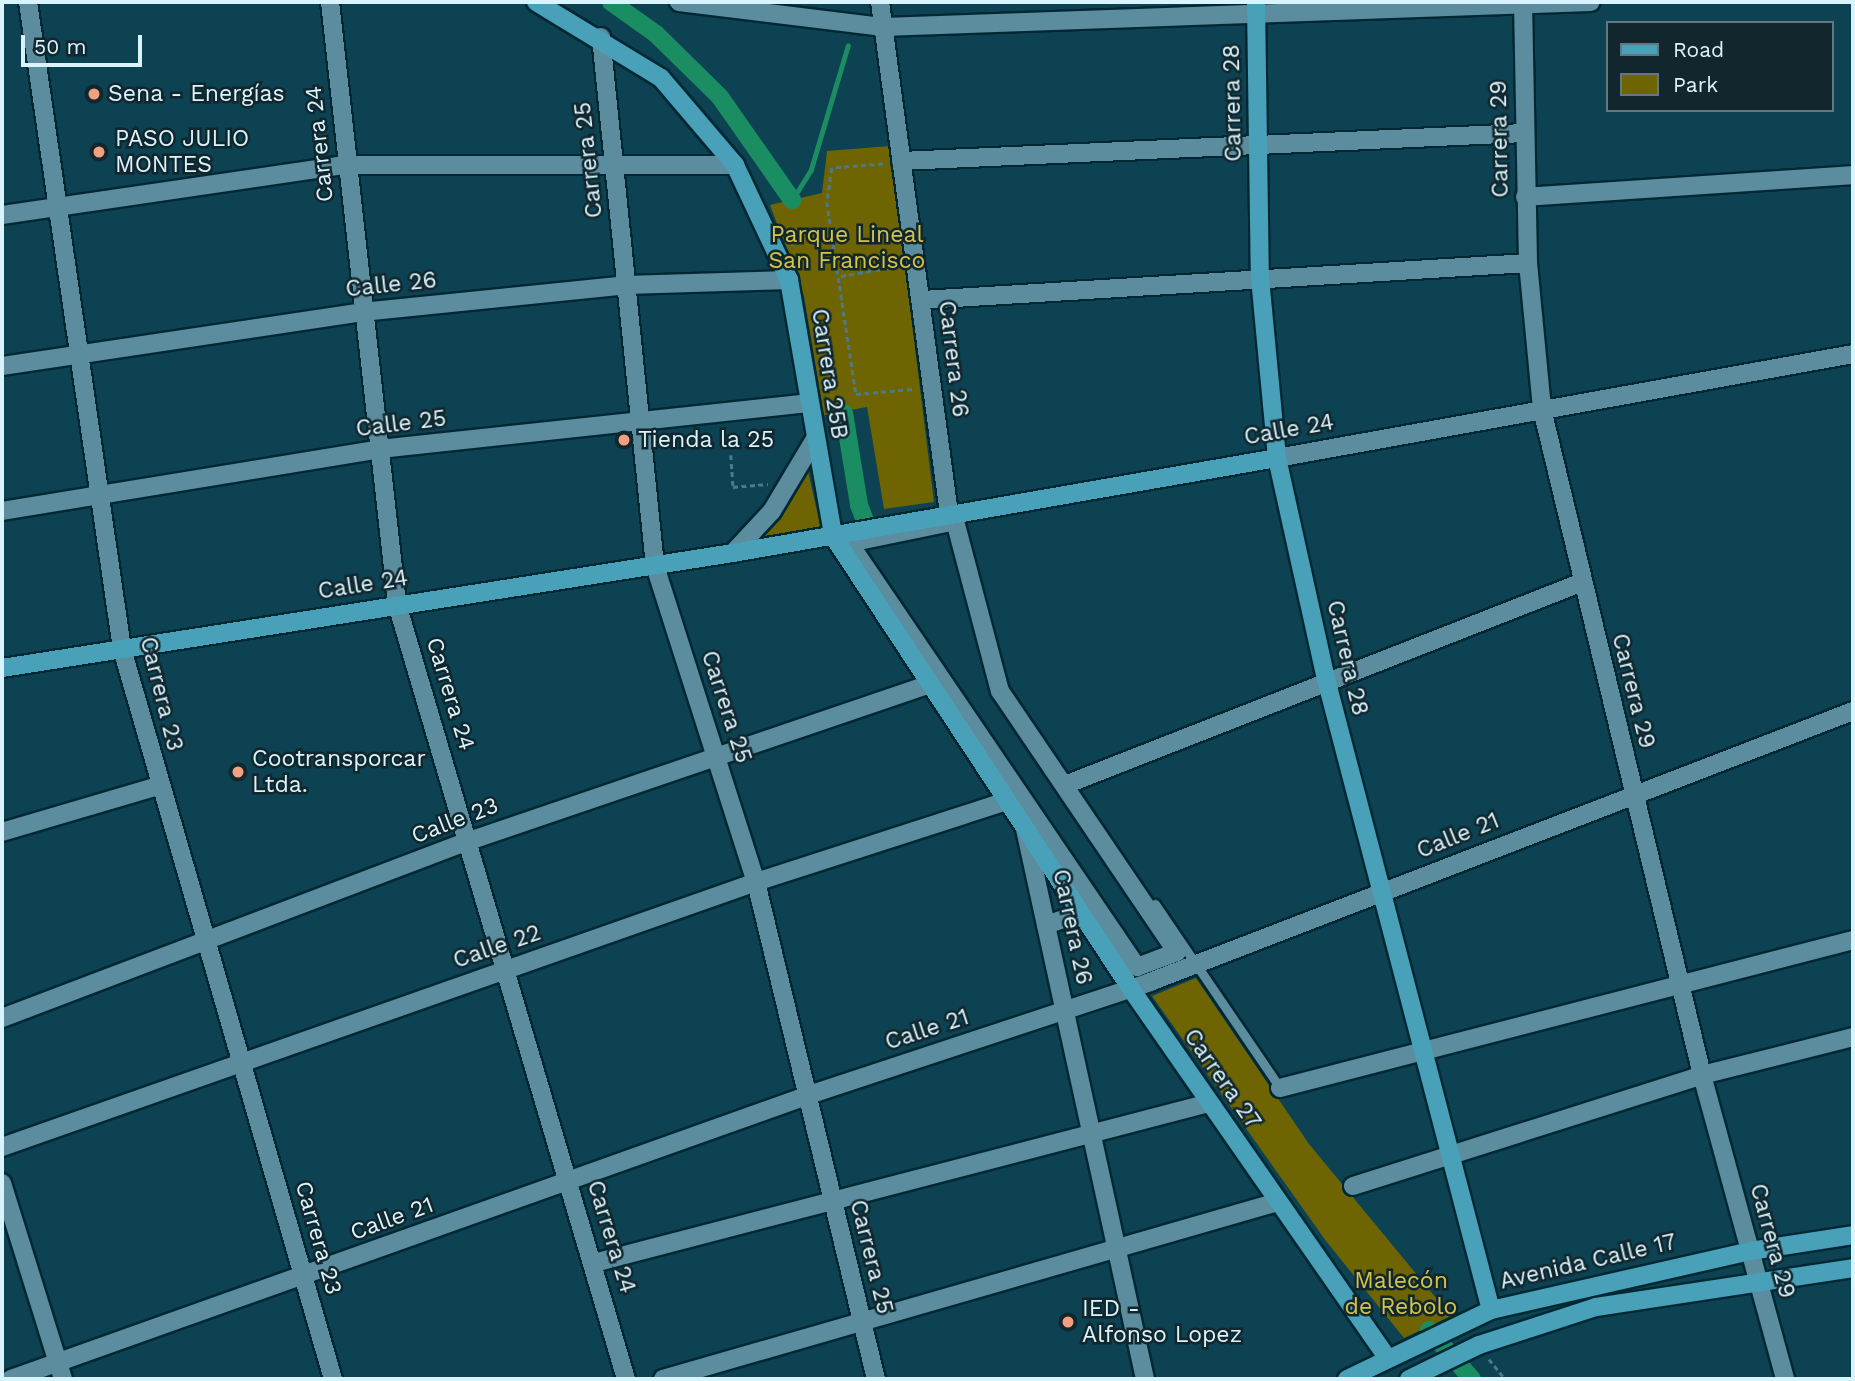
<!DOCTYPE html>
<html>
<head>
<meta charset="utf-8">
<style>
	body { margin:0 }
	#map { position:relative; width:1855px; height:1381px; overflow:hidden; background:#0c4252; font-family:"Work Sans",sans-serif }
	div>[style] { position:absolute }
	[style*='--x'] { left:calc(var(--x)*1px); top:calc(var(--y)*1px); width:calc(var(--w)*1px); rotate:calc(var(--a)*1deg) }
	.green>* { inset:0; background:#6e6401 }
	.stream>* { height:5px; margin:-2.5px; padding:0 2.5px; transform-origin:2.5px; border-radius:2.5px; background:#1b8d62 }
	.canal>* { height:18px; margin:-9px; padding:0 9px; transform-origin:9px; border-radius:9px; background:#1b8d62 }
	.path>* { height:2.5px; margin-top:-1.25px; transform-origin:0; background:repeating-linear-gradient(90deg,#4c7a88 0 5px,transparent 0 8.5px) }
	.roads { filter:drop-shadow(2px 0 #002833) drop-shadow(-2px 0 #002833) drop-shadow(0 2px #002833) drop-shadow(0 -2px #002833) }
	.lane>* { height:9px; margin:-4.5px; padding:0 4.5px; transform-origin:4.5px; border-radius:4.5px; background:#5b8d9e }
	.street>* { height:18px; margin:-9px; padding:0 9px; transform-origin:9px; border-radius:9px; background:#5b8d9e }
	.secondary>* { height:18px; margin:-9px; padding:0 9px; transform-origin:9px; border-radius:9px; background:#48a0b9 }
	.dots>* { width:19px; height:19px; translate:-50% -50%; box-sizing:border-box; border:4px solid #11262d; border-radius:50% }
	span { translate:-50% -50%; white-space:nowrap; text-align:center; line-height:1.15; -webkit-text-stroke:5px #11262d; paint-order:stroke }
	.poi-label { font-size:23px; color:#daf4fd }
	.left { translate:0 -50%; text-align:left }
	.street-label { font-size:23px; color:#daf4fd }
	.park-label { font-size:23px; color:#d4c44a }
	.frame { position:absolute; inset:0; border:4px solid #daf4fd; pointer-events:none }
	.legend { position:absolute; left:1606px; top:21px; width:228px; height:91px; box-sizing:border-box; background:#11262d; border:2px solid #617880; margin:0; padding:9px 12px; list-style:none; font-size:21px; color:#daf4fd }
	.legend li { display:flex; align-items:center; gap:14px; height:35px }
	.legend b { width:35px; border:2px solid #617880 }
	.scale { position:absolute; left:21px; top:35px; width:121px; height:32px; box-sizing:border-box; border:4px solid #daf4fd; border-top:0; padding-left:9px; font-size:21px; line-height:24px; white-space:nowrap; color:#daf4fd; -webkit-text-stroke:5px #11262d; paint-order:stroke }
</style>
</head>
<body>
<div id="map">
	<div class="green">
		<i style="clip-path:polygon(890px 146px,934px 502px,884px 509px,867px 407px,824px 415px,804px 296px,770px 205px,822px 193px,827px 151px)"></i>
		<i style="clip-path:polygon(806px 462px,821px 529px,758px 538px)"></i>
		<i style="clip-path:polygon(1196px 978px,1309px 1144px,1451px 1316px,1404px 1338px,1326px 1241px,1152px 996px)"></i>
	</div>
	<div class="stream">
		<i style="--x:792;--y:200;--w:36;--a:-58"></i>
		<i style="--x:811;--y:169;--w:129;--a:-73.4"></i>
	</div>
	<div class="canal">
		<i style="--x:611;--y:2;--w:55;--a:35.4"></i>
		<i style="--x:656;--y:34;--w:90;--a:44.5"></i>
		<i style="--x:720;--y:97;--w:126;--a:55"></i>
		<i style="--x:844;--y:413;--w:93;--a:80.7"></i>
		<i style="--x:859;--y:505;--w:33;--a:69"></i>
		<i style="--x:1429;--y:1330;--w:65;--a:48.7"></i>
	</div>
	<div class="path">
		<i style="--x:883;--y:164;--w:51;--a:175.5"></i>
		<i style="--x:832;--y:168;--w:34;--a:98"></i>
		<i style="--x:827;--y:202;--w:194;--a:81.4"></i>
		<i style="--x:856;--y:394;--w:58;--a:-4.9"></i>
		<i style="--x:841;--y:276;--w:59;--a:-9.8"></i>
		<i style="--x:731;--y:455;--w:32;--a:86"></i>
		<i style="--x:733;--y:487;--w:35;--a:-5"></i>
		<i style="--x:1489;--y:1359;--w:26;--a:51"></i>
	</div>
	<div class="roads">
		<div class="lane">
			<i style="--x:1155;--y:904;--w:222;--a:55.8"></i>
		</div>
		<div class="street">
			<i style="--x:28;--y:2;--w:654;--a:81.73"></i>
			<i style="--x:122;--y:649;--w:760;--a:73.88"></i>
			<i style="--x:330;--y:2;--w:606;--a:83.65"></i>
			<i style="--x:397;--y:604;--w:808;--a:73.54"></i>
			<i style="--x:679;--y:2;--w:206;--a:7"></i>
			<i style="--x:883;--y:27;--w:708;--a:-2.02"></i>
			<i style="--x:880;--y:2;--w:517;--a:82.32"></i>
			<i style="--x:1523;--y:2;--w:261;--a:88.9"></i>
			<i style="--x:1528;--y:263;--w:147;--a:84.5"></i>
			<i style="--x:1542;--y:409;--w:685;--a:76.49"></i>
			<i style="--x:1702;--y:1075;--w:315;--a:74.7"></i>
			<i style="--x:601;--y:37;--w:532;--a:84.17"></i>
			<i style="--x:655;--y:566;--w:332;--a:72.3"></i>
			<i style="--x:756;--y:882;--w:511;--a:76.43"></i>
			<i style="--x:901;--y:161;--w:624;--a:-2.57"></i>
			<i style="--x:1525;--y:197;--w:329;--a:-3.8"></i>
			<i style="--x:2;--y:215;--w:348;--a:-8.3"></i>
			<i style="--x:346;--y:165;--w:389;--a:0"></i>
			<i style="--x:922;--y:300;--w:607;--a:-3.49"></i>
			<i style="--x:2;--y:366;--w:364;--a:-8.5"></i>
			<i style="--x:362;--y:312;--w:265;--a:-5.8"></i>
			<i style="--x:626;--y:285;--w:163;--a:-1.8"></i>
			<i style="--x:1277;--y:458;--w:585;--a:-10.23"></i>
			<i style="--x:2;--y:511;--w:382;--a:-9.3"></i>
			<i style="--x:379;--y:449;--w:432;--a:-6.1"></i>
			<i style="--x:955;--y:521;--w:176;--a:75.2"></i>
			<i style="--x:1000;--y:691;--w:315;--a:55.9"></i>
			<i style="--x:1177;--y:952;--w:43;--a:159.4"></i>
			<i style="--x:1137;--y:967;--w:513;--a:-124.19"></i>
			<i style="--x:849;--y:543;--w:108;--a:-11.7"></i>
			<i style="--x:733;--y:553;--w:57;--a:-47.1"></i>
			<i style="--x:772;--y:511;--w:84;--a:-59.2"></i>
			<i style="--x:1070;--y:783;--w:548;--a:-21.41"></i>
			<i style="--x:1025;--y:829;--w:563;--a:77.69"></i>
			<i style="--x:2;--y:832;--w:163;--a:-16.4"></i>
			<i style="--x:1046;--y:925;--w:40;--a:-18.9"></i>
			<i style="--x:2;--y:1018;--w:499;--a:-20.8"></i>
			<i style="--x:469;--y:841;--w:488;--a:-18.8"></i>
			<i style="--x:1280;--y:1088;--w:592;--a:-14.48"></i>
			<i style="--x:2;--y:1147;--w:799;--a:-19.36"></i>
			<i style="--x:756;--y:882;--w:267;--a:-17.9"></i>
			<i style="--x:2;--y:1183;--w:205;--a:72.7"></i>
			<i style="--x:1353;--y:1186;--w:366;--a:-17.6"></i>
			<i style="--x:1702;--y:1075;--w:156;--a:-14.1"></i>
			<i style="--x:594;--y:1263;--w:635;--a:-14.58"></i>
			<i style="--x:11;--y:1379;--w:847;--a:-19.59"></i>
			<i style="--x:809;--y:1095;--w:359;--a:-18.3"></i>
			<i style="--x:1150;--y:982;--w:753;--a:-21.08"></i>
			<i style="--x:663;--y:1379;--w:640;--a:-16.06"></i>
		</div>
		<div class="secondary">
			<i style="--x:536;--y:2;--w:146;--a:31.3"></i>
			<i style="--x:661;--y:78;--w:114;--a:49.6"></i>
			<i style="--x:735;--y:165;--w:127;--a:64.8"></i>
			<i style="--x:789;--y:280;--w:260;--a:80.2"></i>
			<i style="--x:833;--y:536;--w:542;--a:56.66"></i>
			<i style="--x:1131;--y:989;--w:450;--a:55.2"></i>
			<i style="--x:1256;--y:2;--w:276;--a:89.2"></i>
			<i style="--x:1260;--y:278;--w:181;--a:84.6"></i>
			<i style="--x:1277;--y:458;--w:226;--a:77.5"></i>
			<i style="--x:1326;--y:679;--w:652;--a:75.35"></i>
			<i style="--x:2;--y:668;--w:740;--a:-8.94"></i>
			<i style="--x:733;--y:553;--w:552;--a:-9.91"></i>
			<i style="--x:1347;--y:1379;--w:160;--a:-25.6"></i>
			<i style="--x:1491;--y:1310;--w:266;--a:-12.8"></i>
			<i style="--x:1750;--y:1251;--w:104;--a:-8.8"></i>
			<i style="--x:1409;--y:1379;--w:78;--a:-25.9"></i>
			<i style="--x:1479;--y:1345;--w:123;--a:-18"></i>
			<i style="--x:1596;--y:1307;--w:260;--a:-8.6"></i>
		</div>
	</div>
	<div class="dots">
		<i style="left:94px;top:94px;background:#f2a080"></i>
		<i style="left:99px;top:152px;background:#f2a080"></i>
		<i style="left:624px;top:440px;background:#f2a080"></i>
		<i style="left:238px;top:772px;background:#f2a080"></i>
		<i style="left:1068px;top:1322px;background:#f2a080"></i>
	</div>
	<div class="poi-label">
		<span class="left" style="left:108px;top:94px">Sena - Energías</span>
		<span class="left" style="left:115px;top:152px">PASO JULIO<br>MONTES</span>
		<span class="left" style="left:638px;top:440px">Tienda la 25</span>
		<span class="left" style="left:252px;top:772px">Cootransporcar<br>Ltda.</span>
		<span class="left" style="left:1082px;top:1322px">IED -<br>Alfonso Lopez</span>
	</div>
	<div class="street-label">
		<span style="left:1233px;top:103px;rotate:-91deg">Carrera 28</span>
		<span style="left:1500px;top:139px;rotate:-91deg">Carrera 29</span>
		<span style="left:320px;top:144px;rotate:-96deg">Carrera 24</span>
		<span style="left:589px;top:160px;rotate:-96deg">Carrera 25</span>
		<span style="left:391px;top:285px;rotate:-6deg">Calle 26</span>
		<span style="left:953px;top:359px;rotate:83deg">Carrera 26</span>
		<span style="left:829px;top:374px;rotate:81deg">Carrera 25B</span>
		<span style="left:401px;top:424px;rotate:-7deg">Calle 25</span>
		<span style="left:1289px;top:430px;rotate:-10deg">Calle 24</span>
		<span style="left:363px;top:585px;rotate:-9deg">Calle 24</span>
		<span style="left:1347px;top:658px;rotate:77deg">Carrera 28</span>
		<span style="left:1633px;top:691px;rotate:76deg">Carrera 29</span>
		<span style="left:161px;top:694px;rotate:76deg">Carrera 23</span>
		<span style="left:450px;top:694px;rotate:73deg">Carrera 24</span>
		<span style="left:726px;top:707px;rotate:72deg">Carrera 25</span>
		<span style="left:455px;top:821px;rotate:-21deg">Calle 23</span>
		<span style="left:1458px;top:836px;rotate:-22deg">Calle 21</span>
		<span style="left:1072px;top:927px;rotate:78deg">Carrera 26</span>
		<span style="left:497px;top:947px;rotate:-19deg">Calle 22</span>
		<span style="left:927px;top:1030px;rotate:-18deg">Calle 21</span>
		<span style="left:1222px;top:1079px;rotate:55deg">Carrera 27</span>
		<span style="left:392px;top:1219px;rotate:-20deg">Calle 21</span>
		<span style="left:611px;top:1237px;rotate:73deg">Carrera 24</span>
		<span style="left:318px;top:1238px;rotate:74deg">Carrera 23</span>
		<span style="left:1772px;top:1241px;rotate:75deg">Carrera 29</span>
		<span style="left:871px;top:1257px;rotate:76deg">Carrera 25</span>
		<span style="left:1588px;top:1262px;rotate:-13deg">Avenida Calle 17</span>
	</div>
	<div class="park-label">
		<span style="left:847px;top:248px">Parque Lineal<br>San Francisco</span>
		<span style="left:1401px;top:1294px">Malecón<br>de Rebolo</span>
	</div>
	<div class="frame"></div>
	<ul class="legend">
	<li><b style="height:9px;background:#48a0b9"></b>Road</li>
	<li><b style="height:19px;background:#6e6401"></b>Park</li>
	</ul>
	<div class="scale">50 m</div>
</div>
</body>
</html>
